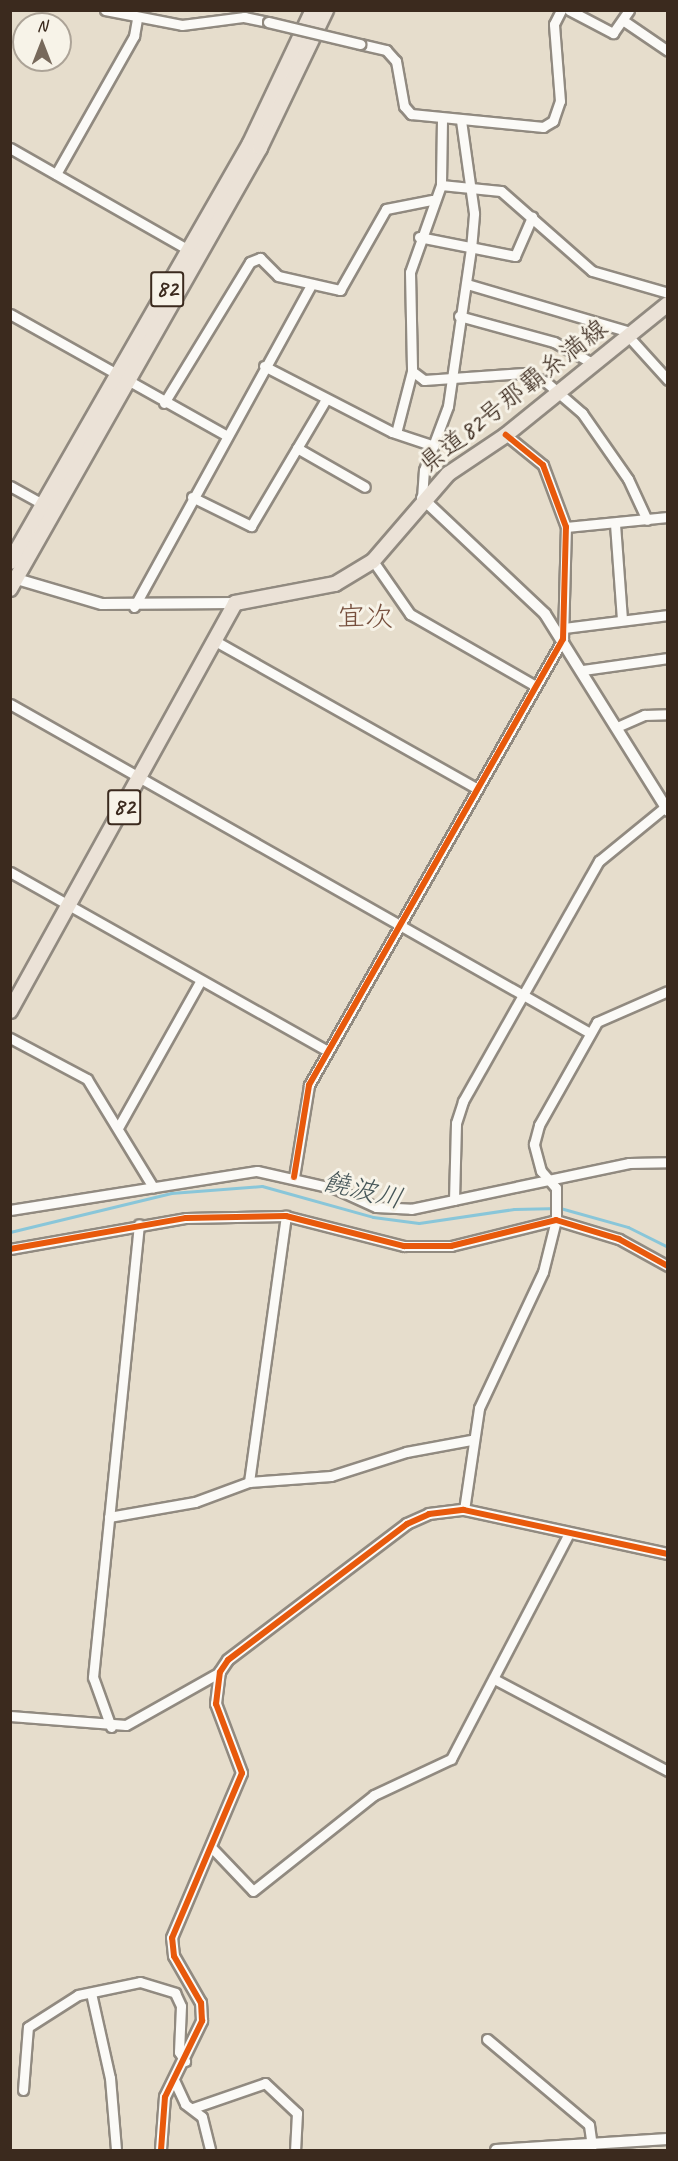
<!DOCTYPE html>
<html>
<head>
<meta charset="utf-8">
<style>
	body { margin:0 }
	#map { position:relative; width:678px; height:2161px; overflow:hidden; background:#e6ddcc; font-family:Caveat,"Klee One",sans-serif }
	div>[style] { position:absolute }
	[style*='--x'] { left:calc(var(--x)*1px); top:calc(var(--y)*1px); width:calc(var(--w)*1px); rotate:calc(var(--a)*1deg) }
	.stream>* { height:3px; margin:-1.5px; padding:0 1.5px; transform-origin:1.5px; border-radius:1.5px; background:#89c6d9 }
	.roads { filter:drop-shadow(2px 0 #918a80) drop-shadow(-2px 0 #918a80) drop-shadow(0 2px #918a80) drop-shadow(0 -2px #918a80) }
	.minor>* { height:9px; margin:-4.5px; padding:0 4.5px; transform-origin:4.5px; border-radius:4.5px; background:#fbfaf7 }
	.tertiary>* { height:10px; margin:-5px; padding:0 5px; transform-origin:5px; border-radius:5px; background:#fbfaf7 }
	.primary>* { height:14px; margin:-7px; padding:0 7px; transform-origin:7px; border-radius:7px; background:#ebe2d7 }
	.bridges { filter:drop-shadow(2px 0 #918a80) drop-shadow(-2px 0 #918a80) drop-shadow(0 2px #918a80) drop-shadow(0 -2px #918a80) }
	.minor-bridge>* { height:9px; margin:-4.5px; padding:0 4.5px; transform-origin:4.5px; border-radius:4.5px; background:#fbfaf7 }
	.cycleway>* { height:6px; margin:-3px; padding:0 3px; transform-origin:3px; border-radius:3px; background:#e8590c }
	span { translate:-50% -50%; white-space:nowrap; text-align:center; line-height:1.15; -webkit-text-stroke:6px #f7f3e8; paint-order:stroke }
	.shield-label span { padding:2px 4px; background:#f7f3e8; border:2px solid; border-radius:4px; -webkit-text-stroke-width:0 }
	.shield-label { font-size:24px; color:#3b2a1e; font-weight:700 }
	.street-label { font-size:26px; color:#3b2a1e }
	.water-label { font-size:27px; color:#465658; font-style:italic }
	.quarter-label { font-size:28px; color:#764f3d }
	.frame { position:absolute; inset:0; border:12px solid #3b2a1e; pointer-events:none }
	.north { position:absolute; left:12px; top:12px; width:60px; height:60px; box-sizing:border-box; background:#f7f3e8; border:2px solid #aca397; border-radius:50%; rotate:0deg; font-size:16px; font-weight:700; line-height:24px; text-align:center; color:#3b2a1e }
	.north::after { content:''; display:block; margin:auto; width:21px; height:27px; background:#77695b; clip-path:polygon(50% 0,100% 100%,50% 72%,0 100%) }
</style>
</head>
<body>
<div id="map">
	<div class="stream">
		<i style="--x:10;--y:1232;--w:166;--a:-13.6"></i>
		<i style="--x:171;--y:1193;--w:91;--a:-4.4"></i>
		<i style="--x:262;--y:1186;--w:115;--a:15.6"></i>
		<i style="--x:373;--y:1217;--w:46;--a:7.4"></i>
		<i style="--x:419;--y:1223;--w:96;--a:-8.4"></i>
		<i style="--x:514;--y:1209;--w:46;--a:-1.2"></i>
		<i style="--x:560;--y:1208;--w:71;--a:15.6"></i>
		<i style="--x:628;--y:1227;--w:45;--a:26.6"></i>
	</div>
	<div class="roads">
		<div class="minor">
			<i style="--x:105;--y:10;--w:78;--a:11"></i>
			<i style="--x:182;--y:25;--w:63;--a:-7.4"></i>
			<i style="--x:244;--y:17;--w:25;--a:12"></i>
			<i style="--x:569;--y:10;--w:50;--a:27.6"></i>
			<i style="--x:613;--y:33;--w:28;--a:-55"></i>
			<i style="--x:624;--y:21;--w:53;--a:34.3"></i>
			<i style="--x:360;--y:44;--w:27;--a:13"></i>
			<i style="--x:386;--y:50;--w:15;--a:48"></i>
			<i style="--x:396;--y:61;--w:46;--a:79.9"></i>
			<i style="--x:404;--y:106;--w:11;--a:49"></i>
			<i style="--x:411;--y:114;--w:133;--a:5.6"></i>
			<i style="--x:543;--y:127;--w:12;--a:-31"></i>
			<i style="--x:553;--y:121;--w:21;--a:-71"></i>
			<i style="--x:560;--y:101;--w:77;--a:-94.5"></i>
			<i style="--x:554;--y:24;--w:16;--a:-63"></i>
			<i style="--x:442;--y:120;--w:65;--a:90.9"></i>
			<i style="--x:441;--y:185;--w:92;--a:109.6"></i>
			<i style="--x:410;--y:272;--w:99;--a:88.8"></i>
			<i style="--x:412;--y:371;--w:15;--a:37"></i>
			<i style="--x:424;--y:380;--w:100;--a:-4"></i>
			<i style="--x:524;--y:373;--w:24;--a:22"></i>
			<i style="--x:546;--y:382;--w:48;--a:40.7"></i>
			<i style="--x:582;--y:413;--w:80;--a:55.1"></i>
			<i style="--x:628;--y:479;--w:45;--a:65.1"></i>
			<i style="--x:10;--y:148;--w:206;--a:29.7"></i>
			<i style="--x:56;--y:174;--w:159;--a:-60.5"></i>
			<i style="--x:134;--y:36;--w:17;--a:-80"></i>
			<i style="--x:441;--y:185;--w:60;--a:5.7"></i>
			<i style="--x:501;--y:191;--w:121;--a:41.3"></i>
			<i style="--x:592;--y:271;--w:79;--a:16.1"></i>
			<i style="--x:419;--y:237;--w:98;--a:11.2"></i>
			<i style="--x:515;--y:256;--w:43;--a:-66.4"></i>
			<i style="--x:467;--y:284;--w:173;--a:16.4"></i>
			<i style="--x:10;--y:314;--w:249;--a:29.3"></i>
			<i style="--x:459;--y:316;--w:98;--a:15.3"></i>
			<i style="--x:554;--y:342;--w:46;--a:28.8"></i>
			<i style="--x:629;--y:337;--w:58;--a:47.8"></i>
			<i style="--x:264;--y:366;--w:144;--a:27.3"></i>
			<i style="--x:392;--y:432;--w:44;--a:18.4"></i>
			<i style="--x:164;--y:403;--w:165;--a:-58.6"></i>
			<i style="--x:250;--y:262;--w:11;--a:-22"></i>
			<i style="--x:260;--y:258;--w:25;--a:45"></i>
			<i style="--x:278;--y:276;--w:64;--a:12.7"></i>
			<i style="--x:340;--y:290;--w:93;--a:-60.4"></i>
			<i style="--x:386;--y:209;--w:47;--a:-11.1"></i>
			<i style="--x:396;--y:433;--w:64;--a:-75.5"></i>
			<i style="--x:297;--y:448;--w:78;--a:29.8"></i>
			<i style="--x:10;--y:486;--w:38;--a:29"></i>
			<i style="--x:192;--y:497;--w:66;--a:26.2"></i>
			<i style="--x:251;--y:526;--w:147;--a:-59.4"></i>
			<i style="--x:422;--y:498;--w:28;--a:-86"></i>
			<i style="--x:424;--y:470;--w:68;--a:-69.4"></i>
			<i style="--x:448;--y:406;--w:159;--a:-81.7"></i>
			<i style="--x:471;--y:249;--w:36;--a:-85"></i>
			<i style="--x:474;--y:213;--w:94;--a:-98"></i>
			<i style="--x:615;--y:524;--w:96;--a:85.8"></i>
			<i style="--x:566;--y:527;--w:102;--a:-5.6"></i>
			<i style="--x:373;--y:561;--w:65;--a:55.1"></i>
			<i style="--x:410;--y:614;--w:143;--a:29.8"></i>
			<i style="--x:134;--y:607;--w:365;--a:-61.2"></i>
			<i style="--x:564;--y:628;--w:105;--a:-7.1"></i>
			<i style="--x:217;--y:642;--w:297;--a:29.4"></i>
			<i style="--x:583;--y:670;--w:86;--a:-8"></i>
			<i style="--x:10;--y:704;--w:667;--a:29.56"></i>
			<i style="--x:617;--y:727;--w:30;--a:-24"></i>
			<i style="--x:644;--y:715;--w:24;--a:-2"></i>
			<i style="--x:10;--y:872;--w:365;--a:29.4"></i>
			<i style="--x:10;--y:1038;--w:87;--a:28"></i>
			<i style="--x:87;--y:1079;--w:127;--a:58.6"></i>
			<i style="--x:119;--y:1126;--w:167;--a:-60.7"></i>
			<i style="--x:294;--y:1177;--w:93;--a:-80.7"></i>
			<i style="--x:309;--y:1085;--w:513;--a:-60.34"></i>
			<i style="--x:563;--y:639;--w:112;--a:-88.5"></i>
			<i style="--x:566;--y:527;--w:66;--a:-110.4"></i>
			<i style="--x:543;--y:465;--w:48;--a:-141"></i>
			<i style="--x:454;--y:1200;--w:77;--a:-88.5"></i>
			<i style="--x:456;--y:1123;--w:23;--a:-72"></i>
			<i style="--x:463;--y:1101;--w:276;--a:-60.5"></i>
			<i style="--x:599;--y:861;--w:85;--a:-39.3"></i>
			<i style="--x:10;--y:1210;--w:250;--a:-9"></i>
			<i style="--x:257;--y:1171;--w:81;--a:12.8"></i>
			<i style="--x:336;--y:1189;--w:44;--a:24.2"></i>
			<i style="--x:376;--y:1207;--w:35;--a:3"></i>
			<i style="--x:411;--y:1209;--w:223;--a:-11.9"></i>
			<i style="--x:629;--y:1163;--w:39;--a:-1"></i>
			<i style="--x:10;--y:1249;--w:179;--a:-10"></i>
			<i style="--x:186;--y:1218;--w:100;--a:-1.1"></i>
			<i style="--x:286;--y:1216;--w:122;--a:14.3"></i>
			<i style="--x:404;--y:1246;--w:47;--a:0"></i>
			<i style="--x:451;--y:1246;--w:108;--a:-13.9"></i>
			<i style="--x:556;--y:1220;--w:66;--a:16.8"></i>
			<i style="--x:619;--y:1239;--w:56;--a:28.9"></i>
			<i style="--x:249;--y:1482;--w:269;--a:-82.1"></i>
			<i style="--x:464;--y:1510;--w:103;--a:-81.6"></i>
			<i style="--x:479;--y:1408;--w:150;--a:-64.8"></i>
			<i style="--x:543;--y:1272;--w:54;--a:-76"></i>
			<i style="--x:556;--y:1220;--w:32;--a:-90"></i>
			<i style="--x:556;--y:1188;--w:23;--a:-131"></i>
			<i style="--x:541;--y:1171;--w:28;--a:-105"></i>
			<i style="--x:534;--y:1144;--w:20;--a:-75"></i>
			<i style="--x:539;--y:1125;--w:118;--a:-60.6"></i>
			<i style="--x:597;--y:1022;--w:77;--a:-23.6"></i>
			<i style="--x:109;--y:1517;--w:87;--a:-9.9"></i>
			<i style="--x:195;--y:1502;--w:58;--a:-20.3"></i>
			<i style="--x:249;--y:1482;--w:82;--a:-4.2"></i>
			<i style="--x:331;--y:1476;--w:79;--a:-17.7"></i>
			<i style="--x:406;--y:1452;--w:66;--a:-10.5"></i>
			<i style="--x:496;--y:1680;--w:195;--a:27.9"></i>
			<i style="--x:10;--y:1716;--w:116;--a:4.4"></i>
			<i style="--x:126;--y:1725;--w:108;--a:-29.4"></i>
			<i style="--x:111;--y:1727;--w:53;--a:-109.8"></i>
			<i style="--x:93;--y:1677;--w:455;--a:-84.2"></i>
			<i style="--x:212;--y:1848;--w:59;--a:46.4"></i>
			<i style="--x:253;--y:1891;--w:154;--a:-38.4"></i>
			<i style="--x:374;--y:1795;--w:85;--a:-25.1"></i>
			<i style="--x:451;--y:1759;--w:255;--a:-62.4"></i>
			<i style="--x:91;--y:1993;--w:87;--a:77.4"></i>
			<i style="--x:110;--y:2078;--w:72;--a:85.2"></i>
			<i style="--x:487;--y:2039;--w:133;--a:40.1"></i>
			<i style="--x:589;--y:2125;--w:21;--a:82"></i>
			<i style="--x:174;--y:2080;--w:26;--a:65"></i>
			<i style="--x:185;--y:2104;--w:21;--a:37"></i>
			<i style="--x:202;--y:2117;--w:34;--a:76"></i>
			<i style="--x:23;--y:2090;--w:63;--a:-85.5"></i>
			<i style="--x:28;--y:2027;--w:59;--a:-32.6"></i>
			<i style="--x:78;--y:1995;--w:63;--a:-11.8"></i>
			<i style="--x:140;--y:1982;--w:37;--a:17"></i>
			<i style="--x:175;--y:1993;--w:14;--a:65"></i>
			<i style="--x:181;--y:2006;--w:46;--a:92.5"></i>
			<i style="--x:179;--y:2052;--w:11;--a:56"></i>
			<i style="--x:193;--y:2108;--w:76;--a:-19.1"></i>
			<i style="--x:265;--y:2083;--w:44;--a:43.2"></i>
			<i style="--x:297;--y:2113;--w:37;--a:93"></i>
		</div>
		<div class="tertiary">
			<i style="--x:422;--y:498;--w:169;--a:43.3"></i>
			<i style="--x:545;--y:614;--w:232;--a:58"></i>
			<i style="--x:10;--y:577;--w:96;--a:16.4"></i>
			<i style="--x:102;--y:604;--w:133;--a:-0.4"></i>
			<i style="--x:161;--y:2150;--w:53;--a:-85.7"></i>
			<i style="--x:165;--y:2097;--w:85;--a:-64"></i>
			<i style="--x:202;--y:2021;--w:18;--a:-93"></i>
			<i style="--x:201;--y:2003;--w:54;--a:-119.9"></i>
			<i style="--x:174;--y:1956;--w:18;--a:-96"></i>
			<i style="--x:172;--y:1938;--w:179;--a:-67"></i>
			<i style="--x:242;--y:1773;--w:74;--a:-110.6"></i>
			<i style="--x:216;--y:1704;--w:32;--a:-83"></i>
			<i style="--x:220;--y:1672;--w:14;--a:-56"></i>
			<i style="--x:228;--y:1660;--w:225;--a:-37.2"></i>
			<i style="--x:407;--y:1524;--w:24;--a:-24"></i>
			<i style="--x:429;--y:1514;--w:35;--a:-7"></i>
			<i style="--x:464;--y:1510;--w:209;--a:12.2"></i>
			<i style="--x:496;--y:2150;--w:172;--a:-3.7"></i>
		</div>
		<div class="primary">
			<i style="--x:10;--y:562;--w:483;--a:-60.2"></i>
			<i style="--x:250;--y:143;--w:147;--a:-64.7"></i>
			<i style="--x:10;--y:589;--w:507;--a:-60.45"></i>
			<i style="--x:260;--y:148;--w:153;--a:-64.4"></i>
			<i style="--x:10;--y:1011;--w:466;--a:-61.1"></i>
			<i style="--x:235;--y:603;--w:102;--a:-10.8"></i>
			<i style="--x:335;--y:584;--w:44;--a:-31.2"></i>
			<i style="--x:373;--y:561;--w:115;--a:-49.2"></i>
			<i style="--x:448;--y:474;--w:70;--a:-33.9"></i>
			<i style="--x:506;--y:435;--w:208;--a:-39"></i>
		</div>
	</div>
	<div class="bridges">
		<div class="minor-bridge">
			<i style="--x:268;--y:22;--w:95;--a:13.4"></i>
		</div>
	</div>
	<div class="cycleway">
		<i style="--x:294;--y:1177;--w:93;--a:-80.7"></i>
		<i style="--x:309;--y:1085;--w:513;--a:-60.34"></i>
		<i style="--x:563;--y:639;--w:112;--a:-88.5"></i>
		<i style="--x:566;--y:527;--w:66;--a:-110.4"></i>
		<i style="--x:543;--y:465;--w:48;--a:-141"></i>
		<i style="--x:10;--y:1249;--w:179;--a:-10"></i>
		<i style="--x:186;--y:1218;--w:100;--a:-1.1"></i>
		<i style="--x:286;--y:1216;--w:122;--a:14.3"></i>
		<i style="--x:404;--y:1246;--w:47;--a:0"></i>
		<i style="--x:451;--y:1246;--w:108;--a:-13.9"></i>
		<i style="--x:556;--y:1220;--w:66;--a:16.8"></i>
		<i style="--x:619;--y:1239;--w:56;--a:28.9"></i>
		<i style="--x:161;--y:2150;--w:53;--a:-85.7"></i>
		<i style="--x:165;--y:2097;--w:85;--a:-64"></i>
		<i style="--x:202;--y:2021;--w:18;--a:-93"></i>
		<i style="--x:201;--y:2003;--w:54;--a:-119.9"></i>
		<i style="--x:174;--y:1956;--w:18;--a:-96"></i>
		<i style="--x:172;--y:1938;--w:179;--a:-67"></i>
		<i style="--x:242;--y:1773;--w:74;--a:-110.6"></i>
		<i style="--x:216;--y:1704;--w:32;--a:-83"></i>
		<i style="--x:220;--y:1672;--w:14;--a:-56"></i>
		<i style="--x:228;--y:1660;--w:225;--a:-37.2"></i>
		<i style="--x:407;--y:1524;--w:24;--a:-24"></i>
		<i style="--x:429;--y:1514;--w:35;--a:-7"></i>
		<i style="--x:464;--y:1510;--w:209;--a:12.2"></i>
	</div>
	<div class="shield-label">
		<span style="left:167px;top:289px">82</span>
		<span style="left:124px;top:807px">82</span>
	</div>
	<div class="street-label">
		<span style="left:513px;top:396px;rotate:-38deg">県道82号那覇糸満線</span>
	</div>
	<div class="water-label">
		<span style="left:363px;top:1190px;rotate:14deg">饒波川</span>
	</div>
	<div class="quarter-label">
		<span style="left:365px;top:617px">宜次</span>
	</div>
	<div class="frame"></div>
	<div class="north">N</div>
</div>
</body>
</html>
